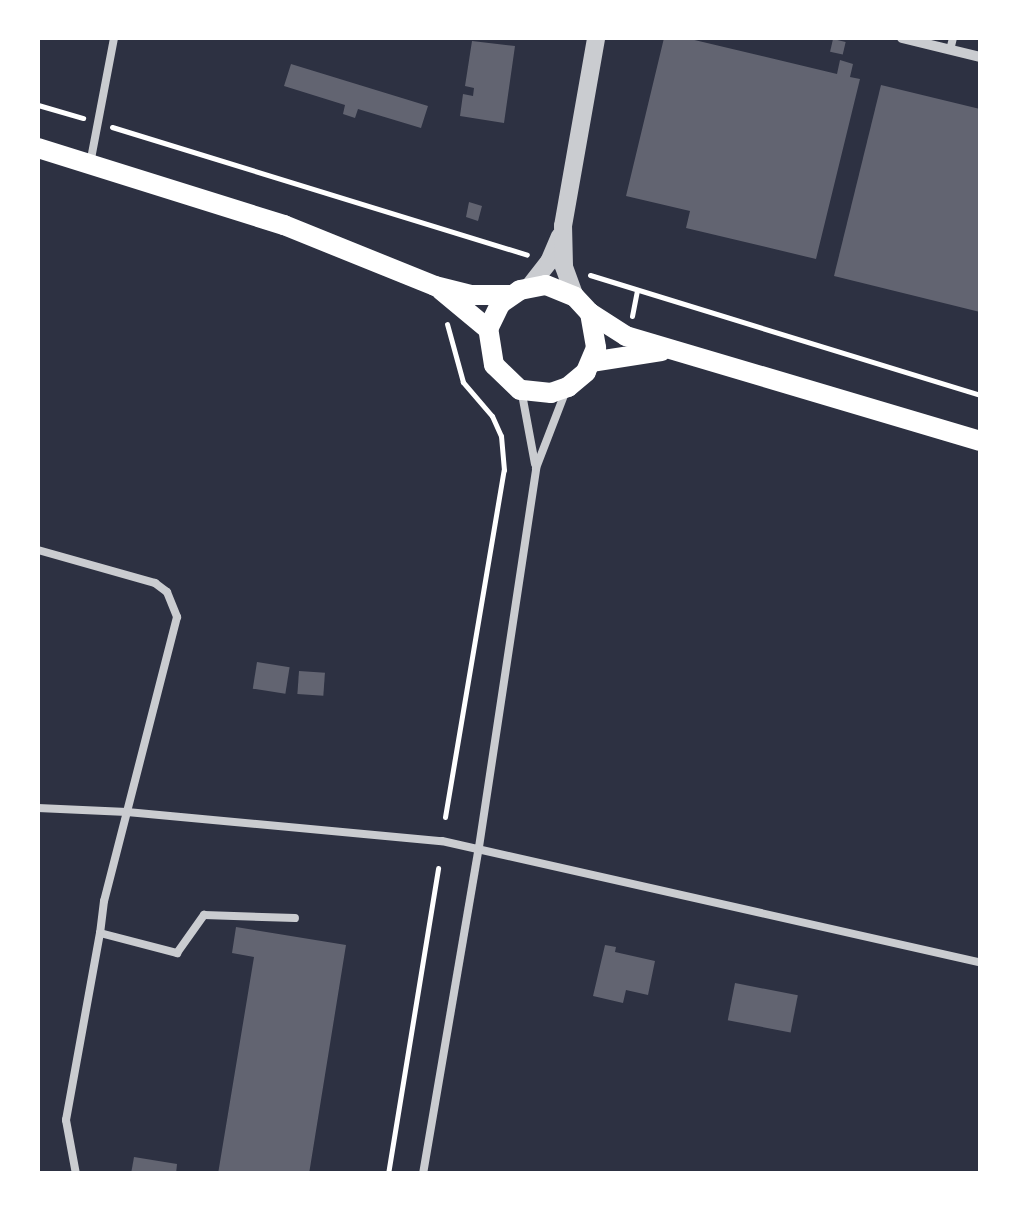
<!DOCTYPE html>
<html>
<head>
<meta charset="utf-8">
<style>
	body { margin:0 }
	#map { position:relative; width:1018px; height:1211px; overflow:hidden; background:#2d3142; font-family:"DM Sans",sans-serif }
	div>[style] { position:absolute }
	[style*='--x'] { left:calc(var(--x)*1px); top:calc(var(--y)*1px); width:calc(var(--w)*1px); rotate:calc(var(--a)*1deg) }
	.building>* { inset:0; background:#626471; transform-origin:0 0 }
	.path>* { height:5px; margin:-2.5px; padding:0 2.5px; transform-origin:2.5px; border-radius:2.5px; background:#fff }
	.service>* { height:8px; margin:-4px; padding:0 4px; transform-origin:4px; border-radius:4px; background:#caccd0 }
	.minor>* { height:10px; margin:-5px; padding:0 5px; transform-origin:5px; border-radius:5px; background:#caccd0 }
	.tertiary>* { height:18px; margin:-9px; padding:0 9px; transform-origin:9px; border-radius:9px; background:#caccd0 }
	.secondary>* { height:20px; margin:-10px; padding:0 10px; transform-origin:10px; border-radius:10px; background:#fff }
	span { translate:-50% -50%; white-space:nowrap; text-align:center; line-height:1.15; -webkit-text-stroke:8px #fff; paint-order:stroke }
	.frame { position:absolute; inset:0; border:40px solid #fff; pointer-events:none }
</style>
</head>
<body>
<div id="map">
	<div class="building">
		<i style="clip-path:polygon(664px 38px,686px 38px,837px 74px,840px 60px,853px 64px,850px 77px,860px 79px,816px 259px,686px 228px,690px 211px,626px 196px)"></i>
		<i style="left:833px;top:39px;width:13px;height:13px;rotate:13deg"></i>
		<i style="clip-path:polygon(472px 41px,515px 46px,504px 123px,460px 116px,463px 94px,473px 96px,474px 88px,465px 86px)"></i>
		<i style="clip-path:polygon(291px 64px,428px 106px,421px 128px,358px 109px,355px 118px,343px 114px,345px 105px,284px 86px)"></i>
		<i style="clip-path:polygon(881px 85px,980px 109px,980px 312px,834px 276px)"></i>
		<i style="clip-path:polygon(469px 202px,482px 206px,478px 221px,466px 217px)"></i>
		<i style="left:257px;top:662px;width:33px;height:27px;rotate:9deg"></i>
		<i style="left:299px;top:671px;width:26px;height:23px;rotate:4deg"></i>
		<i style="clip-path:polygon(236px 927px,346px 945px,309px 1174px,218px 1174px,254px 957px,232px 953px)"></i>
		<i style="clip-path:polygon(605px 945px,616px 947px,615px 952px,655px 961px,648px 995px,626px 990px,623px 1003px,593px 996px)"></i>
		<i style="left:735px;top:983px;width:64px;height:38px;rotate:11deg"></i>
		<i style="clip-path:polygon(134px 1157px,177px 1164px,176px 1174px,131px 1174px)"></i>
	</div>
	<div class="path">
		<i style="--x:38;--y:105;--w:47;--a:16.1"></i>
		<i style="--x:112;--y:127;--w:434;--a:17.1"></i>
		<i style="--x:590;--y:275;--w:408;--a:17.1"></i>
		<i style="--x:632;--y:316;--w:26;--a:-79"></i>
		<i style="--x:445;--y:817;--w:352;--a:-80.4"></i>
		<i style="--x:504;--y:470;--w:34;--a:-95"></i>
		<i style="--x:501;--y:436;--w:22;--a:-114"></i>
		<i style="--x:492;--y:416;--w:45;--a:-130.5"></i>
		<i style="--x:463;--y:382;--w:60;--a:-105.4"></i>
		<i style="--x:388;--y:1174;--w:310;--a:-80.7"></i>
	</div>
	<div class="service">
		<i style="--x:950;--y:50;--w:12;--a:-76"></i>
		<i style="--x:90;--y:164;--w:128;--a:-79.2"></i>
		<i style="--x:522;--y:394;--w:71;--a:79.5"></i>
		<i style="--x:38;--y:550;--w:122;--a:15.8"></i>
		<i style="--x:155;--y:583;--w:15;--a:37"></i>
		<i style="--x:167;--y:592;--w:27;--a:68"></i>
		<i style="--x:177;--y:617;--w:293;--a:104.4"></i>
		<i style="--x:104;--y:901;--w:32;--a:97"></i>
		<i style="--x:100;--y:933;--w:80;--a:14.6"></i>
		<i style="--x:177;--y:953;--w:47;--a:-54.6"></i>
		<i style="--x:204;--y:915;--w:91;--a:1.9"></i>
		<i style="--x:38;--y:808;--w:89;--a:2.6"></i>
		<i style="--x:127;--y:812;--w:316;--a:5.3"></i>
		<i style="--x:442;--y:841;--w:549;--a:12.72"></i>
		<i style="--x:76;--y:1174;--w:55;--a:-100.5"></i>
		<i style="--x:66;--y:1120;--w:190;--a:-79.7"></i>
		<i style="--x:423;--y:1174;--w:332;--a:-80.3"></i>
		<i style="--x:479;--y:847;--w:383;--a:-81.4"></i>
		<i style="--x:536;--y:468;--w:80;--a:-68.9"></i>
	</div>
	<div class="minor">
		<i style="--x:902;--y:38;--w:80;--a:13.7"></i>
	</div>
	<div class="tertiary">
		<i style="--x:530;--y:286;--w:31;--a:-52"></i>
		<i style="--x:549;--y:262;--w:28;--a:-67"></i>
		<i style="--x:575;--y:297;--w:33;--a:-110"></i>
		<i style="--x:564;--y:266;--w:40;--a:-91.4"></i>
		<i style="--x:563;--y:226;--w:191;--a:-80"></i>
	</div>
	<div class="secondary">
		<i style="--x:38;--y:148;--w:258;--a:17.4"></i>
		<i style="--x:284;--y:225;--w:163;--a:22"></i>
		<i style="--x:435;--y:286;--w:38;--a:14"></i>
		<i style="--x:472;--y:295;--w:38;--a:0"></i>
		<i style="--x:441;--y:290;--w:61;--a:39.7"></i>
		<i style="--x:590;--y:313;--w:36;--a:80"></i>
		<i style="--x:596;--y:348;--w:26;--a:113"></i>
		<i style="--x:586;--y:372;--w:23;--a:140"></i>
		<i style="--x:568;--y:387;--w:18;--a:161"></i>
		<i style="--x:551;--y:393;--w:31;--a:-174"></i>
		<i style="--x:520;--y:390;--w:36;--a:-136"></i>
		<i style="--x:494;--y:365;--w:36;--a:-99"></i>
		<i style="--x:488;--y:329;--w:28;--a:-64"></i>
		<i style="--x:500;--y:304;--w:24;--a:-35"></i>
		<i style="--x:520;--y:290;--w:26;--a:-11"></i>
		<i style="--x:546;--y:285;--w:31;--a:22"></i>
		<i style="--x:575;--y:297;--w:22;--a:47"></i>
		<i style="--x:590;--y:313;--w:43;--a:32.6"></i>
		<i style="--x:626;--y:336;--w:369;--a:16.5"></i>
		<i style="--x:591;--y:362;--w:71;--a:-8.9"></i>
	</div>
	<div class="frame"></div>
</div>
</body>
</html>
